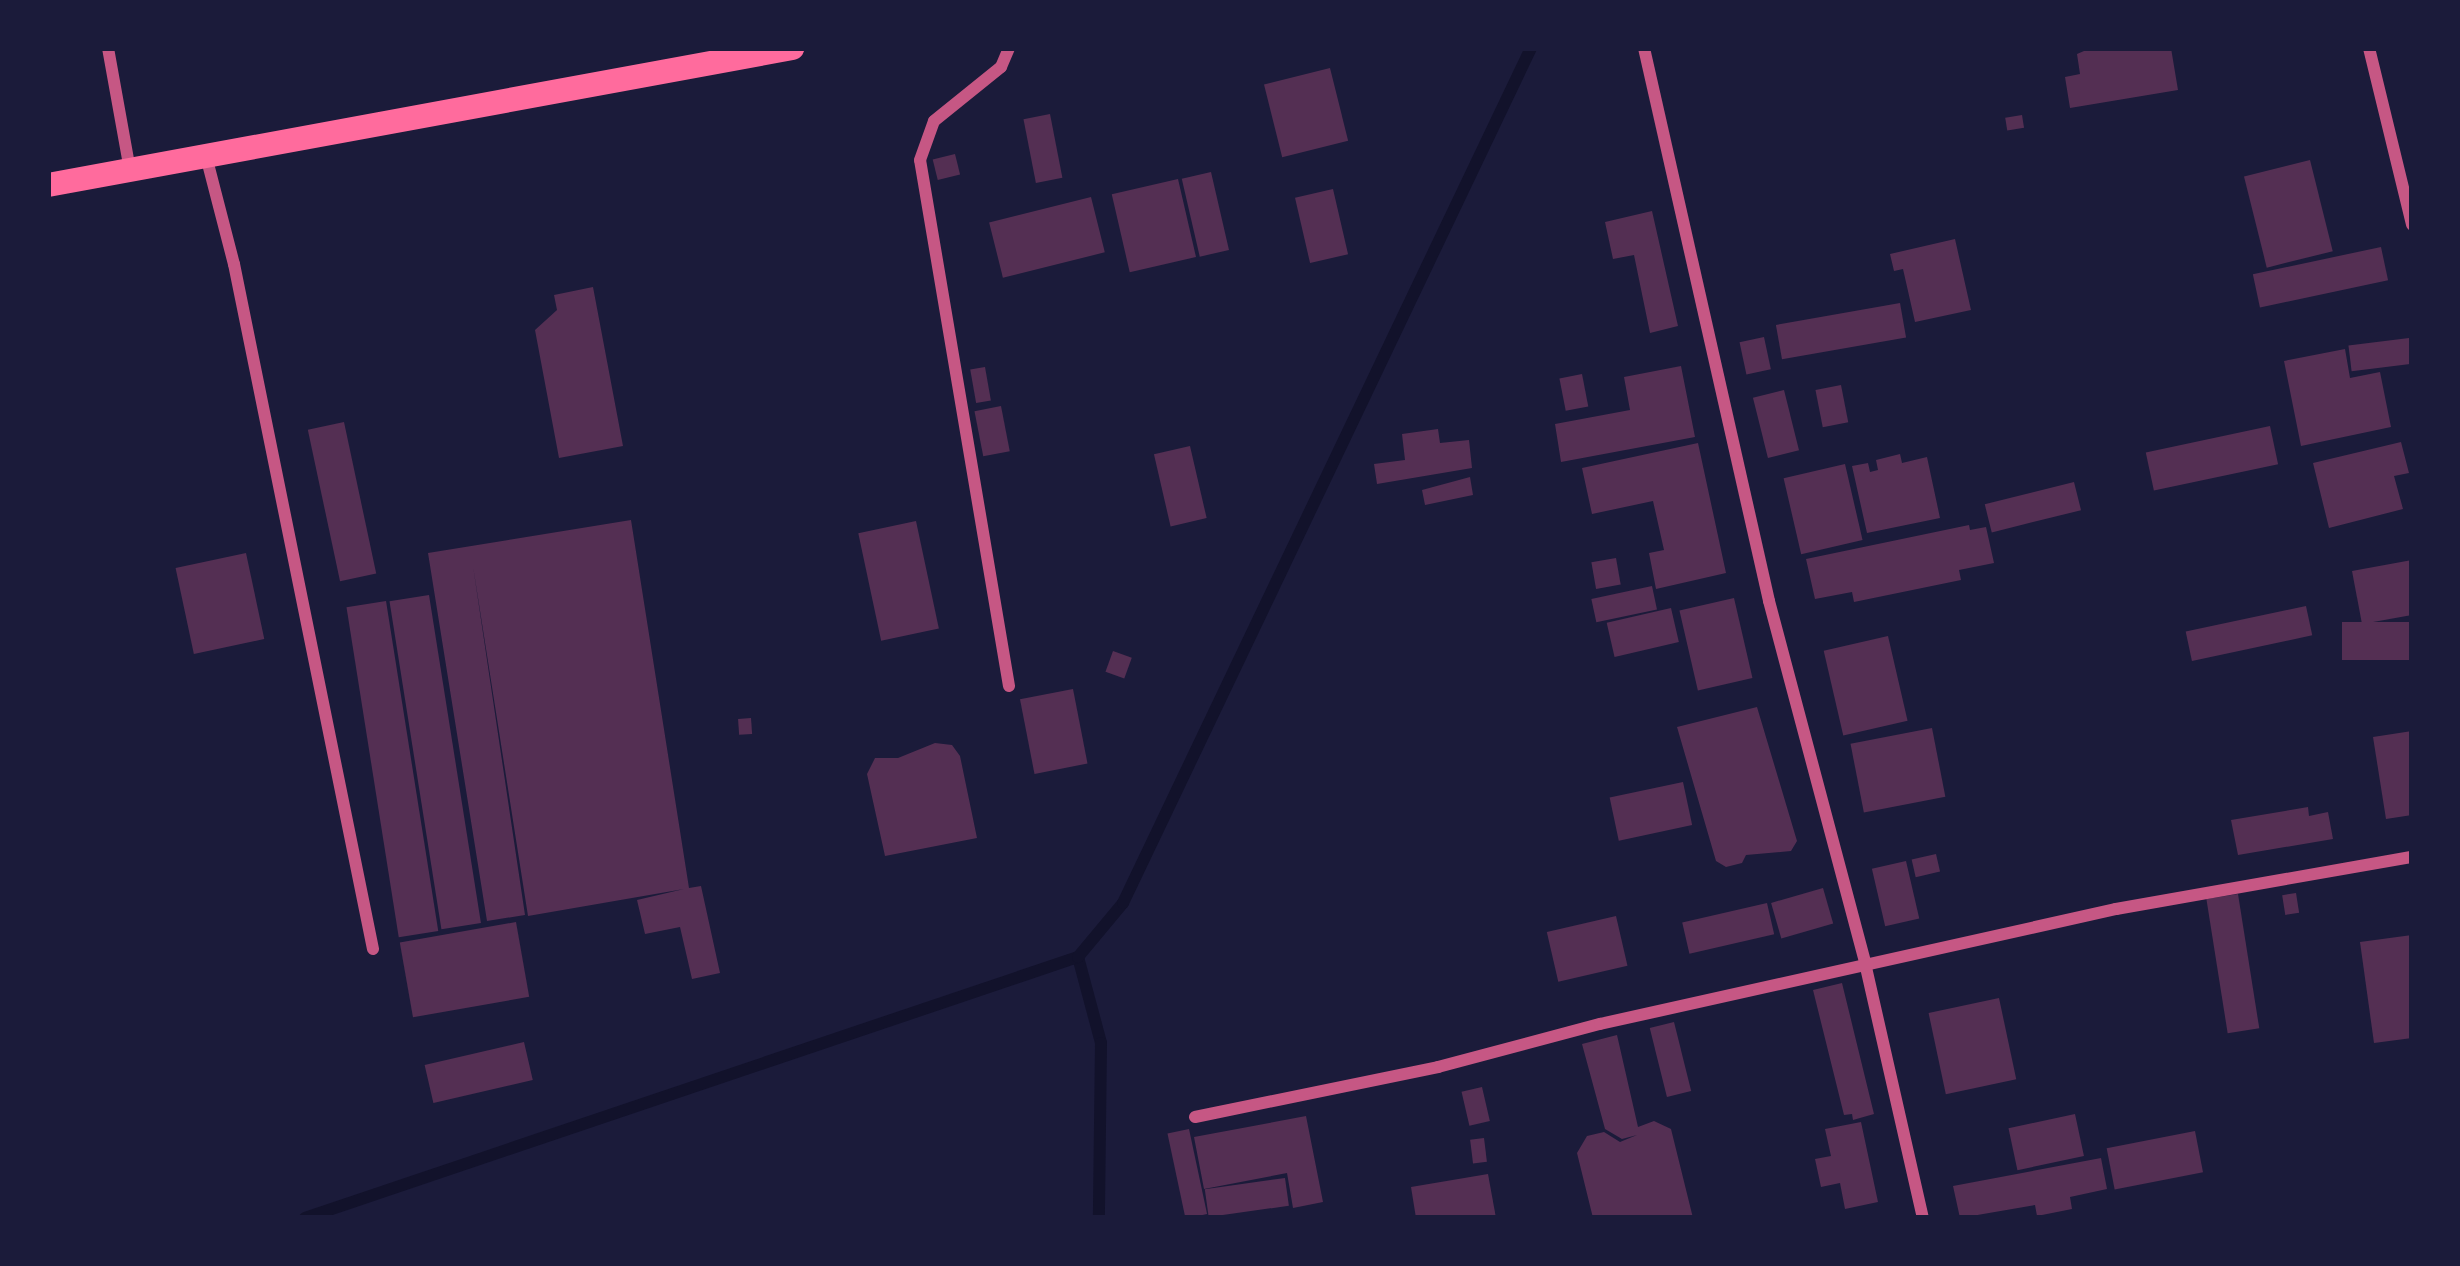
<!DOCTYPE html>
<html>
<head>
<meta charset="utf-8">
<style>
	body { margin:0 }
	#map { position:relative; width:2460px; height:1266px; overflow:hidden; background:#1b1b3a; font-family:Arial,sans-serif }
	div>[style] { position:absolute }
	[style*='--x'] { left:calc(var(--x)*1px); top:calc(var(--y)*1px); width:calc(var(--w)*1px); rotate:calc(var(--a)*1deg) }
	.stream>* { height:12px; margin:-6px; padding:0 6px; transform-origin:6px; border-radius:6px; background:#12122b }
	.building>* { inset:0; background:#542f53; transform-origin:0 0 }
	.minor>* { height:12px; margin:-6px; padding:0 6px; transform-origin:6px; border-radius:6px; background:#c65784 }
	.secondary>* { height:24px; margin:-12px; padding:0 12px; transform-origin:12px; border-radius:12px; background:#ff6b9d }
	span { translate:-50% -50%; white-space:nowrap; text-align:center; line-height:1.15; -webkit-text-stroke:12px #1b1b3a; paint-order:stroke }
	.frame { position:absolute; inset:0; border:51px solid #1b1b3a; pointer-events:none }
</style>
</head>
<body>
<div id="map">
	<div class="stream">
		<i style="--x:1078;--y:957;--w:89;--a:75"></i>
		<i style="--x:1101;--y:1043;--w:175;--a:90.7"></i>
		<i style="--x:305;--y:1218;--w:816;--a:-18.66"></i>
		<i style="--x:1078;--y:957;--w:70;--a:-50.2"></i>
		<i style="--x:1123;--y:903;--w:947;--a:-64.49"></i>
	</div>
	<div class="building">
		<i style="clip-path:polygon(2091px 48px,2171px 48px,2178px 90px,2070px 108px,2065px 77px,2080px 74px,2077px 54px)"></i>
		<i style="left:1330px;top:68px;width:75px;height:68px;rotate:76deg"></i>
		<i style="left:1050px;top:114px;width:65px;height:27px;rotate:79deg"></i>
		<i style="left:2022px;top:115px;width:13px;height:17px;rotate:81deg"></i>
		<i style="left:955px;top:154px;width:21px;height:23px;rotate:76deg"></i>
		<i style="left:2310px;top:160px;width:94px;height:68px;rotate:76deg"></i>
		<i style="left:1211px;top:172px;width:80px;height:30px;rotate:77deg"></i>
		<i style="left:1178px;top:179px;width:80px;height:68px;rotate:77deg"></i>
		<i style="left:1333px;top:189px;width:67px;height:39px;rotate:77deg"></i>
		<i style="left:1091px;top:197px;width:57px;height:105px;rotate:76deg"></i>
		<i style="clip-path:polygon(1652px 211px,1678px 326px,1650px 333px,1634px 255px,1613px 259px,1605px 222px)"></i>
		<i style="clip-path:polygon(1955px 239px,1971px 310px,1915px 322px,1903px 269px,1894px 271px,1890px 254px)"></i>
		<i style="left:2381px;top:247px;width:34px;height:131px;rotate:78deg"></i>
		<i style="clip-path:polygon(593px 287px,623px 446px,559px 458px,535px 330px,557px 310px,554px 295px)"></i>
		<i style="left:1900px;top:303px;width:35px;height:126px;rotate:80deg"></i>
		<i style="left:1764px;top:337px;width:33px;height:25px;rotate:78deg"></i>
		<i style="left:2409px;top:338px;width:26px;height:61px;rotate:83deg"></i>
		<i style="clip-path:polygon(2345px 349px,2350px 378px,2380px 372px,2391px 427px,2301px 446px,2284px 361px)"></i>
		<i style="clip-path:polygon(1681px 366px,1695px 437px,1561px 462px,1555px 424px,1630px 410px,1624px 377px)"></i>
		<i style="left:985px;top:367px;width:34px;height:15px;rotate:80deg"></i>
		<i style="left:1582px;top:374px;width:33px;height:23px;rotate:79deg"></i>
		<i style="left:1841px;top:385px;width:38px;height:26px;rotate:79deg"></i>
		<i style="left:1784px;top:390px;width:62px;height:32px;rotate:76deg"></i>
		<i style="left:1001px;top:406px;width:46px;height:27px;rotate:79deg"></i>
		<i style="left:344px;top:422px;width:155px;height:37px;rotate:78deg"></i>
		<i style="left:2270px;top:426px;width:39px;height:127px;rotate:78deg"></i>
		<i style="clip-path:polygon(1438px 429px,1440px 443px,1469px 440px,1472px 468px,1377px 484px,1374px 464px,1405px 460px,1402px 434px)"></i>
		<i style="clip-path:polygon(2401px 442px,2409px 473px,2394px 476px,2403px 509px,2329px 528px,2313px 463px)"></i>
		<i style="clip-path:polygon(1698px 443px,1726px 573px,1656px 589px,1649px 553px,1664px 550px,1653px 501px,1592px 514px,1582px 468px)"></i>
		<i style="left:1190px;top:446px;width:74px;height:37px;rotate:77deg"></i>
		<i style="clip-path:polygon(1900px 454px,1902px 463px,1927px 457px,1940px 518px,1867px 533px,1852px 466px,1868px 463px,1870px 472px,1878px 470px,1876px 460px)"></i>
		<i style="left:1845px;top:464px;width:78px;height:63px;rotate:77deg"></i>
		<i style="clip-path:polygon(1470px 477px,1473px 495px,1425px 505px,1422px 490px)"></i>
		<i style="left:2074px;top:482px;width:29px;height:92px;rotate:76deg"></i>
		<i style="clip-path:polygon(631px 520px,689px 888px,701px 886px,720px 973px,692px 979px,680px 927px,645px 934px,637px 900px,684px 889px,528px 916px,473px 566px,525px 915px,487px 921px,428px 553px)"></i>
		<i style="left:916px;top:521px;width:110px;height:59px;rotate:78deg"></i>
		<i style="clip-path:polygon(1969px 525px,1970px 530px,1986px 527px,1994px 563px,1959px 570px,1961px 580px,1854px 602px,1852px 592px,1815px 599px,1806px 559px)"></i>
		<i style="left:246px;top:553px;width:88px;height:72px;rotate:78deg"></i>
		<i style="left:1616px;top:558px;width:27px;height:25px;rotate:80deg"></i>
		<i style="clip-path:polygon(2412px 560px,2412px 615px,2362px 624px,2352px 571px)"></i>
		<i style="left:1652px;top:586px;width:24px;height:62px;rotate:78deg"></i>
		<i style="left:429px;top:595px;width:332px;height:40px;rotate:81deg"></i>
		<i style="left:1734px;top:598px;width:82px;height:56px;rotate:77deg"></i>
		<i style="left:386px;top:601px;width:334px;height:40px;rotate:81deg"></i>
		<i style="left:2306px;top:606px;width:30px;height:123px;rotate:78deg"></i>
		<i style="left:1671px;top:608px;width:35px;height:66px;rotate:77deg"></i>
		<i style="left:2412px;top:622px;width:38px;height:70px;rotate:90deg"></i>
		<i style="left:1888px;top:636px;width:87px;height:66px;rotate:77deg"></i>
		<i style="left:1113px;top:651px;width:20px;height:22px;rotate:20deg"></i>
		<i style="left:1073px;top:689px;width:76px;height:54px;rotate:79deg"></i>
		<i style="clip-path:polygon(1757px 707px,1797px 841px,1791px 851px,1746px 855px,1742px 863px,1726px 867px,1716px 861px,1677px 727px)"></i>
		<i style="left:751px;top:718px;width:16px;height:13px;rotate:86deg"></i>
		<i style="left:1932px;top:728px;width:70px;height:83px;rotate:79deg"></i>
		<i style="clip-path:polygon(2412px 731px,2412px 815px,2386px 819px,2373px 737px)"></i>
		<i style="clip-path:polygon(935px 743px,952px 745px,960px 756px,977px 838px,885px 856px,867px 774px,875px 758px,898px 758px)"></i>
		<i style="left:1683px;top:782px;width:44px;height:75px;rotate:78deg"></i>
		<i style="clip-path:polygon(2308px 807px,2309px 816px,2328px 812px,2333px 839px,2238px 855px,2231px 820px)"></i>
		<i style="left:1936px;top:854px;width:18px;height:25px;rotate:77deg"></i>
		<i style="left:1906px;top:861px;width:59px;height:35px;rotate:77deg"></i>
		<i style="left:1823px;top:888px;width:37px;height:54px;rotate:74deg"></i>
		<i style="left:2296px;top:893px;width:20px;height:14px;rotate:81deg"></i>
		<i style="left:2238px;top:894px;width:136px;height:32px;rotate:81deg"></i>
		<i style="left:1767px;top:903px;width:32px;height:87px;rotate:77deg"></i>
		<i style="left:1616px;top:916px;width:51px;height:71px;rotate:77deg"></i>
		<i style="left:516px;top:922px;width:76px;height:118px;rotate:80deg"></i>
		<i style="clip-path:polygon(2412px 935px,2412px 1038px,2374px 1043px,2360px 942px)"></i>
		<i style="clip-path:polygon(1842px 983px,1874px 1114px,1853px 1120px,1852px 1114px,1844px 1115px,1813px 990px)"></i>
		<i style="left:1999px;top:998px;width:83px;height:72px;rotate:78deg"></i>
		<i style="left:1674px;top:1022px;width:71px;height:25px;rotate:76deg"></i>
		<i style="clip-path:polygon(1617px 1035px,1638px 1127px,1654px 1121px,1671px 1129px,1693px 1218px,1593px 1218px,1577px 1153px,1587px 1136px,1604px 1132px,1620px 1142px,1637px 1135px,1622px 1139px,1605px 1129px,1582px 1044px)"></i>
		<i style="left:524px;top:1042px;width:39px;height:102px;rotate:77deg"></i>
		<i style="left:1482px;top:1087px;width:35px;height:21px;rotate:77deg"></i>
		<i style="left:2075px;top:1114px;width:43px;height:68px;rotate:78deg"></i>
		<i style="clip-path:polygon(1306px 1116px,1323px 1202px,1293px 1208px,1287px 1173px,1204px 1189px,1194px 1137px)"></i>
		<i style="clip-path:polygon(1861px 1122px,1878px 1202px,1845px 1209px,1840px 1183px,1821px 1187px,1815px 1159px,1831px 1156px,1825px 1129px)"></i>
		<i style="left:1189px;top:1129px;width:87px;height:22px;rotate:78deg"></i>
		<i style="left:2195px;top:1131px;width:42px;height:90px;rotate:79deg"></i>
		<i style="left:1484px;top:1138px;width:24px;height:14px;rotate:83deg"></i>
		<i style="clip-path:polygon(2101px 1158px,2107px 1189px,2070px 1197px,2072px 1209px,2037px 1216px,2035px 1205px,1960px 1218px,1953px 1186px)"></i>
		<i style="clip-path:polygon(1488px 1174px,1496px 1218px,1416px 1218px,1411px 1187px)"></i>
		<i style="left:1285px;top:1178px;width:28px;height:81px;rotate:82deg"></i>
	</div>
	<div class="minor">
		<i style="--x:108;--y:48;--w:124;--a:79.8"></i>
		<i style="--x:1644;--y:48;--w:567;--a:77.26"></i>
		<i style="--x:1769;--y:601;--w:375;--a:75.1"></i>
		<i style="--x:1865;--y:963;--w:262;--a:77.2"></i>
		<i style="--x:2369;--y:48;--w:182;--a:76.3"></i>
		<i style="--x:206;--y:156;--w:112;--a:75.5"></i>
		<i style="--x:234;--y:264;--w:699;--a:78.53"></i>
		<i style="--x:1009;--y:686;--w:533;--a:-99.6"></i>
		<i style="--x:920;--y:160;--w:41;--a:-70.3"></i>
		<i style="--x:934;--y:121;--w:86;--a:-38.9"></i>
		<i style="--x:1001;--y:67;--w:21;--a:-67"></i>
		<i style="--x:1195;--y:1117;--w:248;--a:-11.6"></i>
		<i style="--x:1438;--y:1067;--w:168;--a:-14.9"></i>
		<i style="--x:1600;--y:1024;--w:529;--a:-12.56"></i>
		<i style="--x:2116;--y:909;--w:301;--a:-10"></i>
	</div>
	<div class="secondary">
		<i style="--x:48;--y:185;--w:757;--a:-10.43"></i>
	</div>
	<div class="frame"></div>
</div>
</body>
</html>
